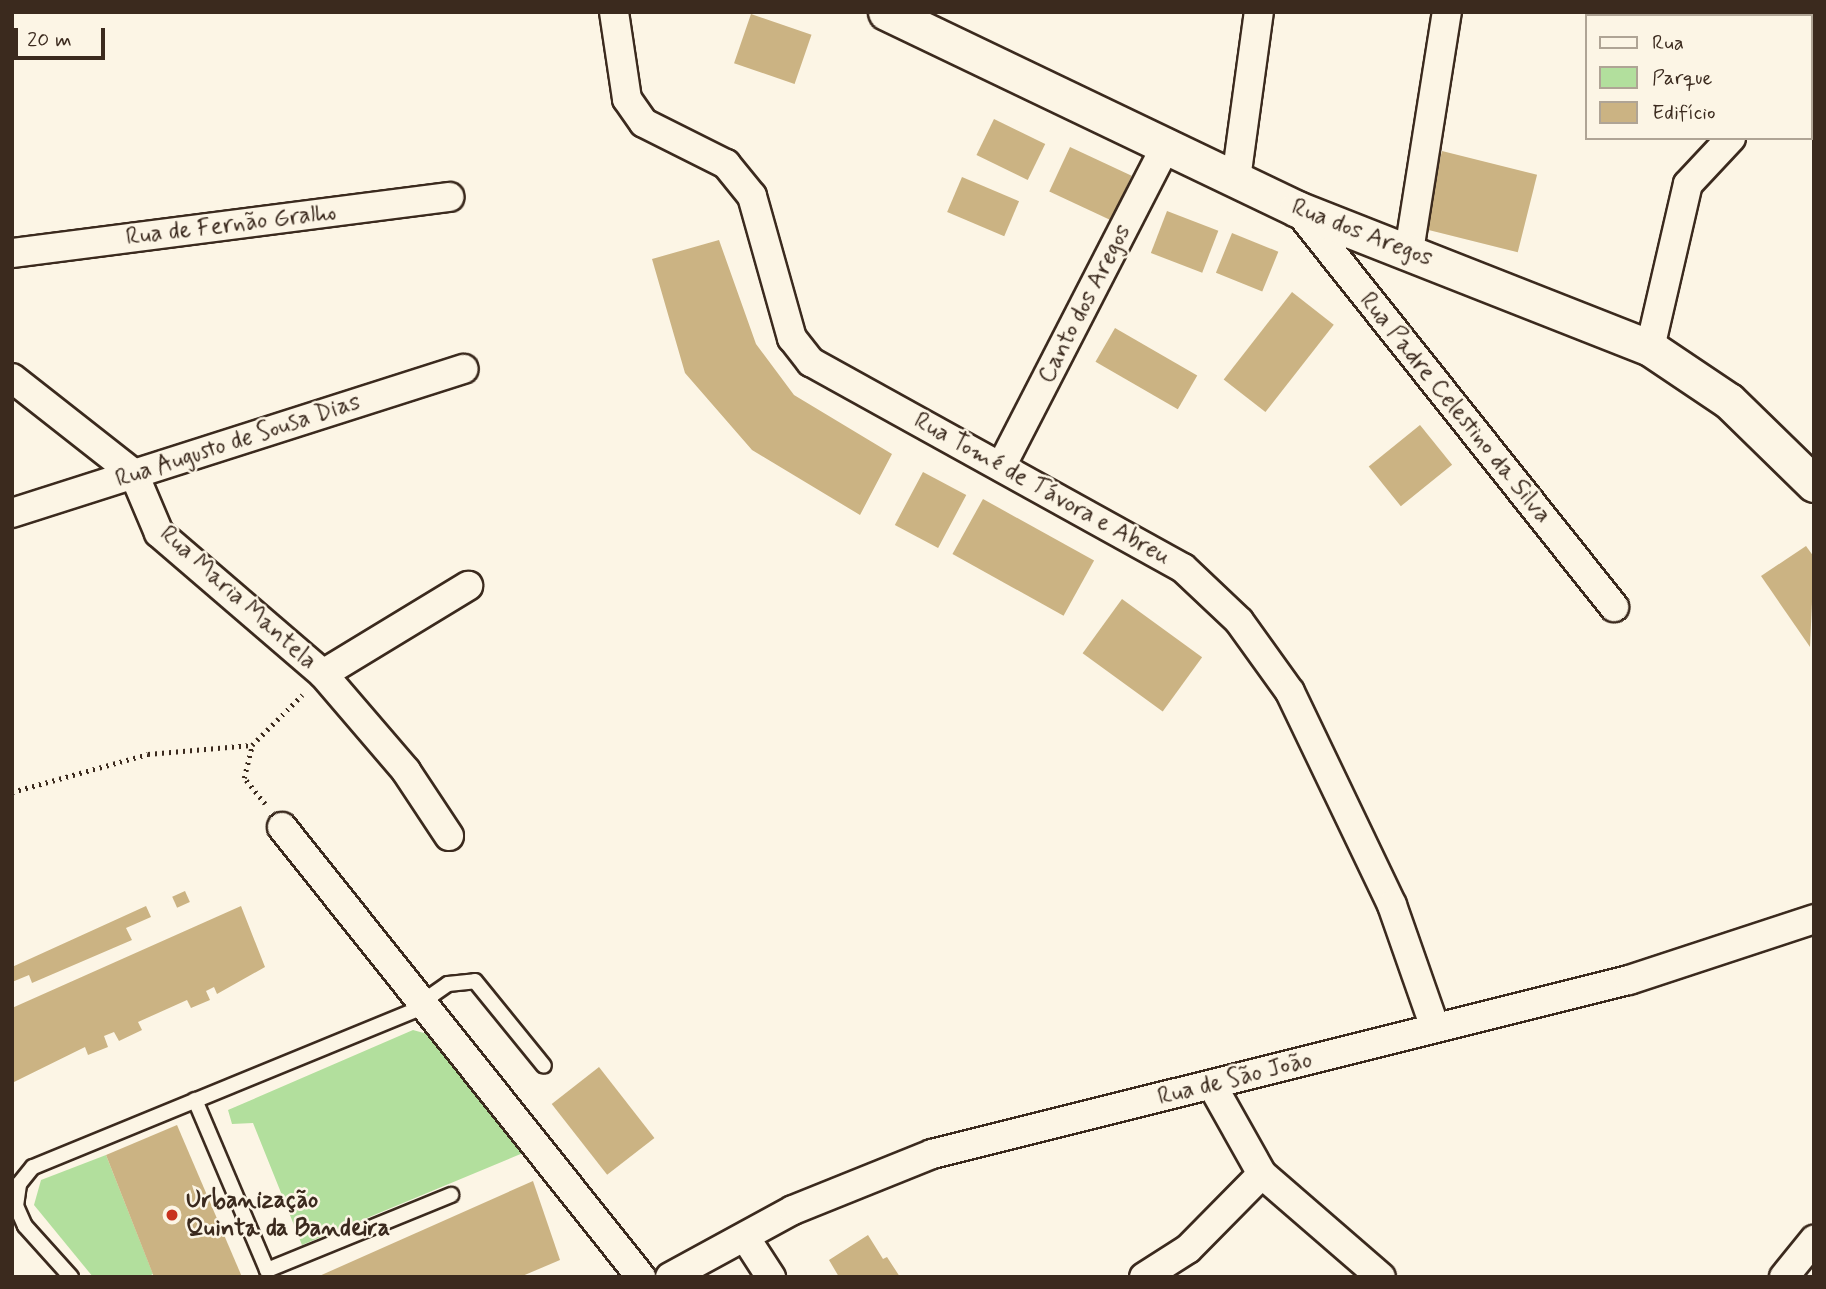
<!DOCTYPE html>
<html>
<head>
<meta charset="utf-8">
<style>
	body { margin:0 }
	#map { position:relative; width:1826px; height:1289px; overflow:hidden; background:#fcf5e5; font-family:Mynerve,sans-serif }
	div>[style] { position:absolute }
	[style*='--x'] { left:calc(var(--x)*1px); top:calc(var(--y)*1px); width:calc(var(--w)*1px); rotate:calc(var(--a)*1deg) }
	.green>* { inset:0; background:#b2df9d }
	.building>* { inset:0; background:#cbb383; transform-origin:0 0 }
	.path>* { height:4.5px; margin-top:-2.25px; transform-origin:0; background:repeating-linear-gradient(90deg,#3b2a1e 0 2px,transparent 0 7px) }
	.roads { filter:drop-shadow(2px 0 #3b2a1e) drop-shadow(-2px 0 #3b2a1e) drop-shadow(0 2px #3b2a1e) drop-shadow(0 -2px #3b2a1e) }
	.service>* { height:14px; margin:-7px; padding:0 7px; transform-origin:7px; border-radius:7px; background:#fcf5e5 }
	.minor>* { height:28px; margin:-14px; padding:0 14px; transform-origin:14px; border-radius:14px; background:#fcf5e5 }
	.tertiary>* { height:35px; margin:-17.5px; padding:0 17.5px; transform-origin:17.5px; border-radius:17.5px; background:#fcf5e5 }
	.dots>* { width:19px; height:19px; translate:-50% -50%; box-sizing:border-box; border:4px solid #fcf5e5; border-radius:50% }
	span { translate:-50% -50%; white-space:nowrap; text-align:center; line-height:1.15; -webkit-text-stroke:5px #fcf5e5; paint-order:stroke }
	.street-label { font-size:24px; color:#3b2a1e }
	.poi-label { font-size:24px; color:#3b2a1e; font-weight:700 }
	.left { translate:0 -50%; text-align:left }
	.frame { position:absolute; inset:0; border:14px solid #3b2a1e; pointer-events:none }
	.legend { position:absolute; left:1585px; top:14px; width:228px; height:126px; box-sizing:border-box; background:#fcf5e5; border:2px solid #afa495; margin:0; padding:9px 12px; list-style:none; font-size:21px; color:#3b2a1e }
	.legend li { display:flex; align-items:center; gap:14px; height:35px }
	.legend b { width:35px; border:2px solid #afa495 }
	.scale { position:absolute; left:14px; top:28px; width:91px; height:32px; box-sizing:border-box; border:4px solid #3b2a1e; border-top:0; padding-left:9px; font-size:21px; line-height:24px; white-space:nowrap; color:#3b2a1e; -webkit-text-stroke:5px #fcf5e5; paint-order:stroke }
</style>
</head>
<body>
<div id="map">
	<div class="green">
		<i style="clip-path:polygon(413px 1030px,431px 1035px,523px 1153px,302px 1245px,253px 1123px,232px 1124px,228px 1110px)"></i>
		<i style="clip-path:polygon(106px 1155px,153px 1274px,147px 1277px,93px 1277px,34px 1205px,41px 1180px)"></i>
	</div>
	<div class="building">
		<i style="left:751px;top:14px;width:64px;height:52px;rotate:19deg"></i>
		<i style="left:994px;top:119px;width:57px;height:40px;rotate:26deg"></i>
		<i style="left:1070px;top:147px;width:68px;height:49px;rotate:25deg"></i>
		<i style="left:1442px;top:151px;width:98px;height:80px;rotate:14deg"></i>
		<i style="left:962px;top:177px;width:62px;height:38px;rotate:23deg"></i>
		<i style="left:1167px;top:211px;width:55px;height:45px;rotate:21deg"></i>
		<i style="left:1232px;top:233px;width:50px;height:43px;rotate:22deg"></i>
		<i style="clip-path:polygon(719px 240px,756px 344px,794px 395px,892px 454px,860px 515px,752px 450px,685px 373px,652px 259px)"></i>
		<i style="left:1292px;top:292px;width:53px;height:111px;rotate:38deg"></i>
		<i style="left:1115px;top:328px;width:95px;height:39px;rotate:30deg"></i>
		<i style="left:1420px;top:425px;width:51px;height:66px;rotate:51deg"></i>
		<i style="left:923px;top:472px;width:49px;height:60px;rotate:28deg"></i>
		<i style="left:983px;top:499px;width:127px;height:63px;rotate:29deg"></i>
		<i style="clip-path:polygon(1806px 546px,1814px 557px,1810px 647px,1761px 576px)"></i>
		<i style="left:1122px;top:599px;width:99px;height:67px;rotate:36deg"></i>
		<i style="left:185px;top:891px;width:12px;height:14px;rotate:66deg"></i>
		<i style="clip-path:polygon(146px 906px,151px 917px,126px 928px,132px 940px,32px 983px,29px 975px,12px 982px,12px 967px)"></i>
		<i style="clip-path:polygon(241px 906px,265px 967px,217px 994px,214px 987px,206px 991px,210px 1000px,191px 1008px,187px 1000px,138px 1022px,142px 1030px,119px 1041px,114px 1032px,104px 1036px,108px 1047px,88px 1055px,85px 1047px,12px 1083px,12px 1008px)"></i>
		<i style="left:599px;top:1067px;width:90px;height:60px;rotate:52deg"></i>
		<i style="clip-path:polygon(177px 1125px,242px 1277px,154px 1277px,106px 1155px)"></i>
		<i style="clip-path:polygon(533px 1181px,560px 1260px,520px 1277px,317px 1277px)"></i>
		<i style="clip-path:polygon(868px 1235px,883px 1259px,887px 1257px,900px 1277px,839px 1277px,829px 1260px)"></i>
	</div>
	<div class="path">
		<i style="--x:12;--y:792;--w:141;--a:-15.6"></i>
		<i style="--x:148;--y:754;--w:104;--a:-4.9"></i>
		<i style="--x:265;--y:804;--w:33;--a:-129"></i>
		<i style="--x:244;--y:778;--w:34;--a:-76"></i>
		<i style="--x:252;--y:745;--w:71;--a:-45"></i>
	</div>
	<div class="roads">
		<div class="service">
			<i style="--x:425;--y:1000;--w:28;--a:-35"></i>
			<i style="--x:448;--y:984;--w:27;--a:-6"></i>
			<i style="--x:475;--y:981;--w:109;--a:50.9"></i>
			<i style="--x:195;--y:1100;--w:185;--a:67"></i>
			<i style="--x:267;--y:1270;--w:199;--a:-22.2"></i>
			<i style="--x:71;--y:1277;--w:69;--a:-132"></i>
			<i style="--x:25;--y:1226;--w:22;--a:-114"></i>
			<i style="--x:16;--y:1206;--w:22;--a:-82"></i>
			<i style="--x:19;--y:1184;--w:22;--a:-51"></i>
			<i style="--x:33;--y:1167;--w:427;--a:-22.3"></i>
		</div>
		<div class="minor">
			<i style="--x:614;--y:12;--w:88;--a:81.5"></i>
			<i style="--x:627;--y:99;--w:29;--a:55"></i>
			<i style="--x:644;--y:123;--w:92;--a:26.6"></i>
			<i style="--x:726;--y:164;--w:41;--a:50.9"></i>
			<i style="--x:752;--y:196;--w:148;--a:74.3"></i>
			<i style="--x:792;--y:338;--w:31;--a:52"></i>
			<i style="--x:811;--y:362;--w:425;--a:29"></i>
			<i style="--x:1183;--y:568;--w:77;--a:43.4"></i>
			<i style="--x:1239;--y:621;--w:87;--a:54.3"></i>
			<i style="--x:1290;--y:692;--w:236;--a:64.4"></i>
			<i style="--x:1392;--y:905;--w:130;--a:70.7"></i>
			<i style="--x:1236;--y:179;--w:169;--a:-82.2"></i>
			<i style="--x:1297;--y:209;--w:509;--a:51.46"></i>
			<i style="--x:1409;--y:251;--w:242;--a:-81"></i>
			<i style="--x:12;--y:253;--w:441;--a:-7.3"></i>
			<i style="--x:1650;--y:348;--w:168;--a:-77"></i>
			<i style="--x:1688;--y:184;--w:63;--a:-46.9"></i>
			<i style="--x:12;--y:378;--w:155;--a:38.2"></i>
			<i style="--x:134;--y:474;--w:64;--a:67"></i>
			<i style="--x:159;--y:533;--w:216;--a:40.7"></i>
			<i style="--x:323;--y:674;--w:128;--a:49.4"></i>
			<i style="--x:406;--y:771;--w:78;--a:56.5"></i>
			<i style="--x:1003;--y:463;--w:359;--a:-62.8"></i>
			<i style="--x:12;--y:513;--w:474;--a:-17.7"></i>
			<i style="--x:323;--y:674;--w:170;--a:-31.3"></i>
			<i style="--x:282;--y:827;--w:576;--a:51.42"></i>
			<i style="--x:1212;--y:1085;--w:102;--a:60.7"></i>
			<i style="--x:1262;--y:1174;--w:157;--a:40.9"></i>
			<i style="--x:745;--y:1237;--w:48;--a:57"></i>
			<i style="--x:670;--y:1277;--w:140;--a:-28.6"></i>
			<i style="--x:793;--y:1210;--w:150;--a:-21.9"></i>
			<i style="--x:932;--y:1154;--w:718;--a:-14.02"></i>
			<i style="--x:1629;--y:980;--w:195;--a:-18.2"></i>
			<i style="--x:1144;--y:1277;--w:52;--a:-32.5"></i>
			<i style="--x:1188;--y:1249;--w:105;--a:-45.4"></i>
			<i style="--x:1784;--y:1277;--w:48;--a:-51"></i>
		</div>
		<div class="tertiary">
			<i style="--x:886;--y:12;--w:456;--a:25.6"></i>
			<i style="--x:1297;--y:209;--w:379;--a:21.5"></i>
			<i style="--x:1650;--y:348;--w:95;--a:33.9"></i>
			<i style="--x:1729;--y:401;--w:119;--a:44.3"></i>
		</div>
	</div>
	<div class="dots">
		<i style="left:172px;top:1215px;background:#c8321e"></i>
	</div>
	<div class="street-label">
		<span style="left:231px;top:225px;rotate:-7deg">Rua de Fernão Gralho</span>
		<span style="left:1362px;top:233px;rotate:21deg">Rua dos Aregos</span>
		<span style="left:1085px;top:304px;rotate:-63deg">Canto dos Aregos</span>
		<span style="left:1455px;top:408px;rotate:51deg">Rua Padre Celestino da Silva</span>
		<span style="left:238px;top:441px;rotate:-18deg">Rua Augusto de Sousa Dias</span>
		<span style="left:1042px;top:489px;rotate:29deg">Rua Tomé de Távora e Abreu</span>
		<span style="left:238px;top:598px;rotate:42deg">Rua Maria Mantela</span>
		<span style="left:1235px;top:1079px;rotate:-14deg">Rua de São João</span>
	</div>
	<div class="poi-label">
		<span class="left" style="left:186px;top:1215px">Urbanização<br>Quinta da Bandeira</span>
	</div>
	<div class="frame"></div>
	<ul class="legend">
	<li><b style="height:9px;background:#fcf5e5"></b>Rua</li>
	<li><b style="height:19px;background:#b2df9d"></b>Parque</li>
	<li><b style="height:19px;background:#cbb383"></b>Edifício</li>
	</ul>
	<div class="scale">20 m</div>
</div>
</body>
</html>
